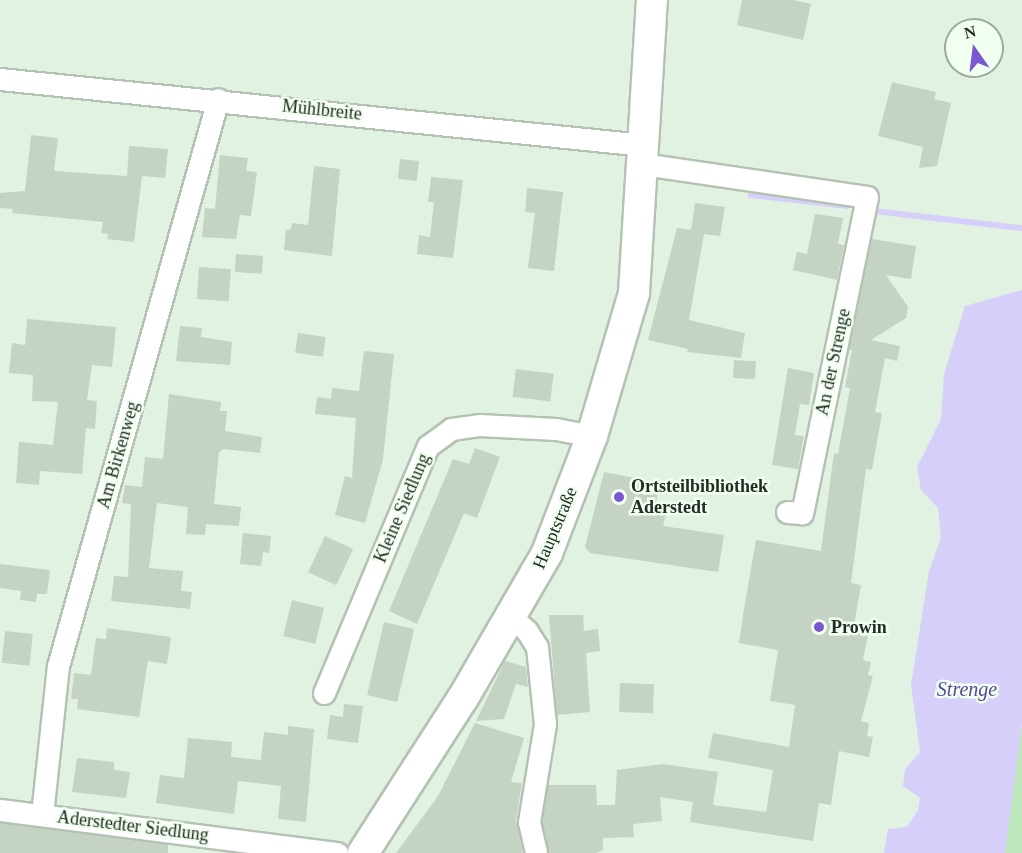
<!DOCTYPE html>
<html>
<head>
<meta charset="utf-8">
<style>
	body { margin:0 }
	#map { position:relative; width:1022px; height:853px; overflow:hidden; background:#e2f2e2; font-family:"Times New Roman",serif }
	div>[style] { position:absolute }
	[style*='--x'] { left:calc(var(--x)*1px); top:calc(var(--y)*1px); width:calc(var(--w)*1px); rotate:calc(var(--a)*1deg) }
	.green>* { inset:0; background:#bee8bc }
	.water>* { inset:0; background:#d5cff9 }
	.stream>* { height:6px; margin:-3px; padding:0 3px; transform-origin:3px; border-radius:3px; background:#d5cff9 }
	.building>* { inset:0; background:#c4d3c3; transform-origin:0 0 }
	.roads { filter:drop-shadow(2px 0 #b4c2b3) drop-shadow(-2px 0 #b4c2b3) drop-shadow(0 2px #b4c2b3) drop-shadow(0 -2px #b4c2b3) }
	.street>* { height:21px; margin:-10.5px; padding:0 10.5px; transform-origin:10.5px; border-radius:10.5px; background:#fff }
	.secondary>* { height:30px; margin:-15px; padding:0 15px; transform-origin:15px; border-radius:15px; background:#fff }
	.dots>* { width:16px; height:16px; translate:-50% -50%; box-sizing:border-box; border:3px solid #f0ffef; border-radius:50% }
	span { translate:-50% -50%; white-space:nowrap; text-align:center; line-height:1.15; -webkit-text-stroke:5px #f0ffef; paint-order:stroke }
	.street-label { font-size:18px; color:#252b25 }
	.poi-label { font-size:18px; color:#252b25; font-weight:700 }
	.left { translate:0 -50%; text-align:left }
	.water-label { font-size:20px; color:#5b4797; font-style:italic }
	.north { position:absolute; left:944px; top:18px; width:60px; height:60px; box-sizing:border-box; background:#f0ffef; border:2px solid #9faa9e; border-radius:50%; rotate:346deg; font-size:16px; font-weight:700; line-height:24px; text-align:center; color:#252b25 }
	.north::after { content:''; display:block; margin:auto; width:21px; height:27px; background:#7958d2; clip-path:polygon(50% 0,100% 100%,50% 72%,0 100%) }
</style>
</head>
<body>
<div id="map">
	<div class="green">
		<i style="clip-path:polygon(1022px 723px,1022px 853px,1005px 853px,1018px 751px)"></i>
	</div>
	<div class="water">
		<i style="clip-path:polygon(1022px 290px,1022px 723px,1005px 853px,884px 853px,888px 829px,907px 827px,918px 810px,920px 798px,903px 786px,905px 769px,920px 752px,911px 685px,929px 571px,941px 538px,938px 508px,921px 490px,917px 467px,941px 419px,944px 374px,965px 306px)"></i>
	</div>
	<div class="stream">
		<i style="--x:751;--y:195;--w:97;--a:6.5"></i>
		<i style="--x:874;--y:211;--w:149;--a:6.6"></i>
	</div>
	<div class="building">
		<i style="clip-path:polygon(742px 0,793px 0,811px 4px,803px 40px,737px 25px)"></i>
		<i style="clip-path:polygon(892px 82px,936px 92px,934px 99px,951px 103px,937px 166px,919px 168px,923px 147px,878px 136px)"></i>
		<i style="clip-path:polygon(31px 135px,58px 138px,54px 171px,127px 176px,129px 146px,168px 149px,165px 178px,142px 176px,134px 242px,107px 239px,108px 234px,101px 233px,103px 222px,12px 213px,13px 209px,0 208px,0 193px,25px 191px)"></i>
		<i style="clip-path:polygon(220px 155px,248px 158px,246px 171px,257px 172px,251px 216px,240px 215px,236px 239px,202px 237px,205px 208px,215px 209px)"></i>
		<i style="left:400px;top:159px;width:19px;height:20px;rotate:6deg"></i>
		<i style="clip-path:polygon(314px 166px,340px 169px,332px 256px,284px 250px,286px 230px,291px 229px,292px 223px,308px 225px)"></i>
		<i style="clip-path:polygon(431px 177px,463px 180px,453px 258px,417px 254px,419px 235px,430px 237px,434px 202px,428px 202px)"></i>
		<i style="clip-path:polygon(527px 188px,563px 192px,554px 271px,528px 268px,535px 213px,525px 212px)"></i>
		<i style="clip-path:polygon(695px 203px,725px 207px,720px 236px,704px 234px,689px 320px,745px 333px,741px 358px,687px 352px,688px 349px,648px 340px,677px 228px,691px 230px)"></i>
		<i style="clip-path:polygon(815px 214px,843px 218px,838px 244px,844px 245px,837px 280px,793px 270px,797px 252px,807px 254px)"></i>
		<i style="clip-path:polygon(872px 239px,916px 246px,911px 279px,886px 275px,908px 307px,906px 318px,871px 340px,900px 346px,897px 361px,885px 358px,875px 412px,882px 413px,872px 470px,866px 469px,851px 583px,861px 585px,853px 631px,868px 635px,863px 660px,871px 662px,868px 675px,873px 676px,861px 721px,869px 723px,867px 736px,873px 737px,869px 757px,839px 751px,831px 805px,819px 803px,813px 841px,690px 822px,693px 802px,660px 797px,662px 821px,633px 824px,634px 837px,603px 838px,603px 850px,596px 853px,548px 853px,542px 822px,548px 785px,596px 785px,597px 805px,615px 805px,617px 770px,663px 764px,718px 772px,713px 805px,766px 812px,773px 770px,708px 758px,713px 733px,789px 747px,795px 705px,770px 701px,778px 650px,739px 643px,744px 609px,756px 540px,821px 551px,834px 453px,838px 454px,850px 388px,845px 387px,852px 350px,849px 350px)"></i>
		<i style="left:236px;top:254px;width:27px;height:18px;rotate:4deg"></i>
		<i style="left:199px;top:267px;width:32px;height:32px;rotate:4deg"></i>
		<i style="clip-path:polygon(27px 319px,116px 327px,112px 367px,92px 365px,87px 400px,97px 401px,95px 429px,86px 428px,82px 474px,40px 471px,39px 485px,16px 483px,19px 442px,53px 445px,58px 402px,32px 401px,33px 375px,9px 373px,12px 343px,25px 345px)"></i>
		<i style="clip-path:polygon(180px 326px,202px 328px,201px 337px,232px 342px,230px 365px,176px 361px)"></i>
		<i style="left:298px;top:333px;width:28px;height:20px;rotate:8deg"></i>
		<i style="clip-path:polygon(364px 351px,394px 354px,383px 459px,365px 523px,335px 515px,345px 476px,352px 478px,356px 418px,315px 414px,317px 397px,331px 399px,332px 388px,359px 391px)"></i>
		<i style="left:734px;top:360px;width:22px;height:18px;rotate:3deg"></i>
		<i style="clip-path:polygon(788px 368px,814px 373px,809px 405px,800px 404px,795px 435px,804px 436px,798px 469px,772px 465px)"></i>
		<i style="left:516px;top:369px;width:38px;height:28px;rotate:7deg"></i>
		<i style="clip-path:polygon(169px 394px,221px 402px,220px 411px,227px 411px,225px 431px,262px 437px,260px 453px,223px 449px,219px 452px,214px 504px,241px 507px,239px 526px,206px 524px,205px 535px,186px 534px,188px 507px,157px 503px,149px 568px,183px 571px,181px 591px,192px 592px,190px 609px,111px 601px,114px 576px,128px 577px,131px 504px,122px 503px,125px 485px,142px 487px,145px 457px,163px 459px)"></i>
		<i style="clip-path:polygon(475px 448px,500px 457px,477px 518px,464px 513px,417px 624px,389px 611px,453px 459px,469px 464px)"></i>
		<i style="clip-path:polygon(604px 472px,660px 483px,654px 512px,666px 514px,663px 526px,724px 535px,718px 572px,590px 553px,585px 547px)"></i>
		<i style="clip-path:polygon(243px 533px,271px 536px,269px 553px,263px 552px,261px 566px,240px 564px)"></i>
		<i style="left:325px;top:536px;width:31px;height:40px;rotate:25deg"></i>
		<i style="clip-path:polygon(0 564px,50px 570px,47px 594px,37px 594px,36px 602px,20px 600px,21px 591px,0 588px)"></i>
		<i style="left:292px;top:600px;width:33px;height:37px;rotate:14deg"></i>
		<i style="clip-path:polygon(549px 615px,583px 615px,584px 631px,598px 629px,600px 651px,586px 653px,590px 712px,557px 715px)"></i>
		<i style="left:384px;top:622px;width:31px;height:75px;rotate:13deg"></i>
		<i style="clip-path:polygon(107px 628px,171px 637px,167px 664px,148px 661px,139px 717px,77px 709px,78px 699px,71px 699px,74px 673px,91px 675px,96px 638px,106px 639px)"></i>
		<i style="left:5px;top:631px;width:28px;height:32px;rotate:6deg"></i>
		<i style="clip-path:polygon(505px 661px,526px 667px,528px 687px,516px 684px,504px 719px,476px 721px)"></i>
		<i style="left:620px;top:683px;width:34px;height:29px;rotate:2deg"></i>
		<i style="clip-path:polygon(344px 704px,363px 706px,358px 743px,327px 739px,330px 715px,343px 717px)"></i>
		<i style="clip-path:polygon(475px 723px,524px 738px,511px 782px,522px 783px,516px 820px,523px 853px,396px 853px,438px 796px)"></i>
		<i style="clip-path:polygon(288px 726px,314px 729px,306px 822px,278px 819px,281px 786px,238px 781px,234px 814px,156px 803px,160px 775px,184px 778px,188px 738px,232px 742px,231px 757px,261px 760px,264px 732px,288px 735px)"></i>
		<i style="clip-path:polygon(77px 758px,114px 762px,114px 770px,130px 772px,126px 798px,72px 792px)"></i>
		<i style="clip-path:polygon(0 823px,168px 844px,168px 853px,0 853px)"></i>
	</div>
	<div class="roads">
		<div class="street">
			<i style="--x:0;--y:79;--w:646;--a:5.86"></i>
			<i style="--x:642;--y:164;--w:227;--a:8.3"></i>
			<i style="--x:867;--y:197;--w:323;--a:101.6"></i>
			<i style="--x:802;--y:513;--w:15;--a:-176"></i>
			<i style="--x:511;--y:617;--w:21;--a:41"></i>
			<i style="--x:527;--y:631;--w:19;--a:58"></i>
			<i style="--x:537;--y:647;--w:77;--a:84.1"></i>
			<i style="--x:545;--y:724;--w:99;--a:99.3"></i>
			<i style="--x:529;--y:822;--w:32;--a:77"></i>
			<i style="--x:324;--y:693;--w:268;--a:-67.2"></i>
			<i style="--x:428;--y:446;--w:29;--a:-36"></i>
			<i style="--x:451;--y:429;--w:28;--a:-8"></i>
			<i style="--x:479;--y:425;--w:77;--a:3"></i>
			<i style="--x:556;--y:429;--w:37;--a:11"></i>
			<i style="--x:0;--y:810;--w:340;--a:7.3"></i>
			<i style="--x:42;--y:815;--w:150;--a:-83.9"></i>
			<i style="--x:58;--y:666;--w:589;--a:-74.24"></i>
		</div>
		<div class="secondary">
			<i style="--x:363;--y:853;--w:184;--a:-57.2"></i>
			<i style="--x:463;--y:698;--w:168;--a:-59.9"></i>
			<i style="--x:547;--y:553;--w:125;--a:-69"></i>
			<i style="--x:592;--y:436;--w:149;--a:-73.6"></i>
			<i style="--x:634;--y:293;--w:294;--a:-86.5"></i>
		</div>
	</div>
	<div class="dots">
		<i style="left:619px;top:497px;background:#7958d2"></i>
		<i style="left:819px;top:627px;background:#7958d2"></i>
	</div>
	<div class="street-label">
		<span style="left:322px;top:110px;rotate:6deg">Mühlbreite</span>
		<span style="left:833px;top:362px;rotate:-78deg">An der Strenge</span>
		<span style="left:118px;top:455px;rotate:-74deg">Am Birkenweg</span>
		<span style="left:402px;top:508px;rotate:-67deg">Kleine Siedlung</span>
		<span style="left:555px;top:528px;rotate:-67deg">Hauptstraße</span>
		<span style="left:133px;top:826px;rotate:7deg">Aderstedter Siedlung</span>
	</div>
	<div class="poi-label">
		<span class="left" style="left:631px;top:497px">Ortsteilbibliothek<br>Aderstedt</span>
		<span class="left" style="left:831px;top:627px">Prowin</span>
	</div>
	<div class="water-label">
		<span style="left:967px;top:689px">Strenge</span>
	</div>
	<div class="north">N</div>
</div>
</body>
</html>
